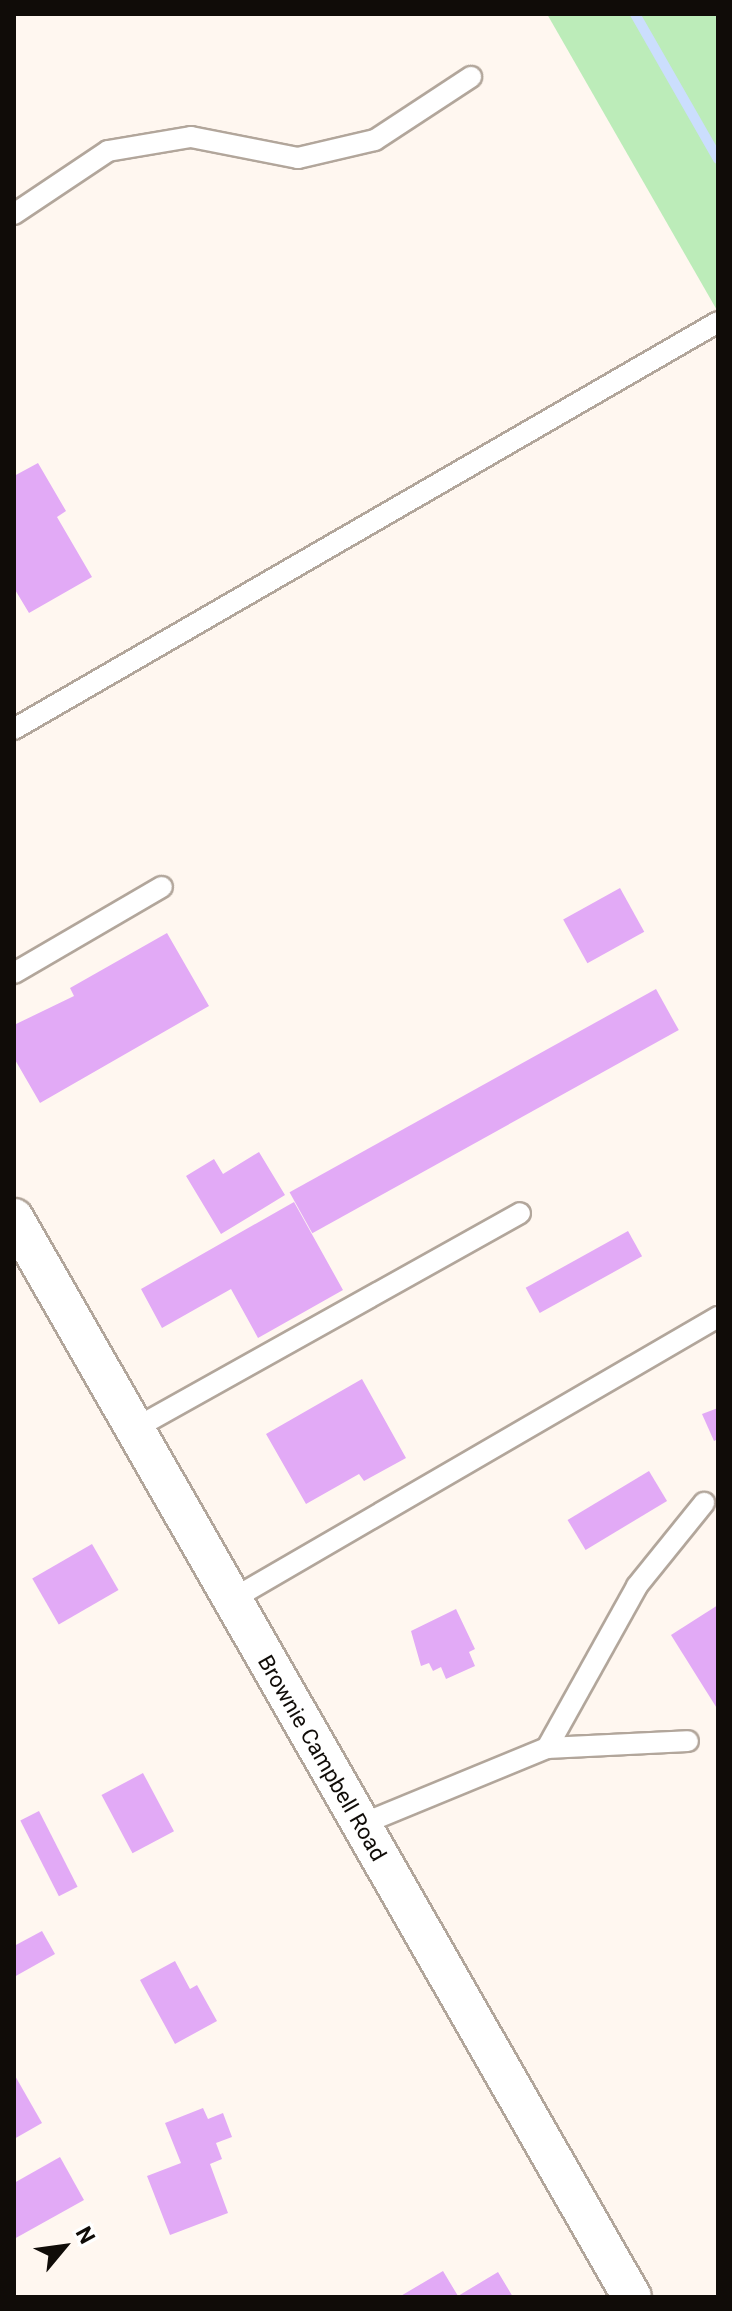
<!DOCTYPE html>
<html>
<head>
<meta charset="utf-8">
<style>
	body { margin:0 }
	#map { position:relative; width:732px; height:2311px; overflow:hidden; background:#fff7f0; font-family:Roboto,sans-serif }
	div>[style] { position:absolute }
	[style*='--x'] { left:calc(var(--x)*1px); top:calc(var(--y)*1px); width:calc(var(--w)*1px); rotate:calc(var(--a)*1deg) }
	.green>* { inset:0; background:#bcecb9 }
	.stream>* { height:10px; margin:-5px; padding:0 5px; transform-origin:5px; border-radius:5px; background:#cbdefd }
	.building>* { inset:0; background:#e2aaf6; transform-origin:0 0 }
	.roads { filter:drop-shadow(2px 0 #b2a69b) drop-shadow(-2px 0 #b2a69b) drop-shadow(0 2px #b2a69b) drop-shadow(0 -2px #b2a69b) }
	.lane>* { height:20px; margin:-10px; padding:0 10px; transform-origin:10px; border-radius:10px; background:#fff }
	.street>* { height:38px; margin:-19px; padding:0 19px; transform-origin:19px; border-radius:19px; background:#fff }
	span { translate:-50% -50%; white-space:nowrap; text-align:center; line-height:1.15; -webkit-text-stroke:7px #fff; paint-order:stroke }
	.street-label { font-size:22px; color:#100c08 }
	.frame { position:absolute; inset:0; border:16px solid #100c08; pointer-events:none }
	.north { position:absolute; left:24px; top:2207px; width:80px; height:80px; -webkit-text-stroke:6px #fff; paint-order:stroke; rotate:61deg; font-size:22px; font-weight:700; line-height:32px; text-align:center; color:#100c08 }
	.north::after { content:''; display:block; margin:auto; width:28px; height:36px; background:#100c08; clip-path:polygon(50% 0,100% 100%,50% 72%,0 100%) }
</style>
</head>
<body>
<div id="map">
	<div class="green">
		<i style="clip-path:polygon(547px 14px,718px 14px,718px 312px)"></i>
	</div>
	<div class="stream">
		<i style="--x:635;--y:14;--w:167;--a:60.2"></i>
	</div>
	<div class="building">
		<i style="clip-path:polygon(38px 463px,66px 511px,57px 517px,92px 577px,29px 613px,14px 588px,14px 476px)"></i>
		<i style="left:620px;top:888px;width:50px;height:65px;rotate:61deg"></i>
		<i style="clip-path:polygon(167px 933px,209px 1006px,40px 1103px,14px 1058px,14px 1025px,74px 996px,70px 988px)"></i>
		<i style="left:656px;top:989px;width:47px;height:419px;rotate:61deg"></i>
		<i style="clip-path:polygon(259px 1152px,285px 1195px,221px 1234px,186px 1176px,214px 1159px,223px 1174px)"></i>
		<i style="clip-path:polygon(294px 1202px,343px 1290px,258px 1338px,231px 1289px,162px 1328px,141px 1289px)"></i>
		<i style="left:628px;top:1231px;width:29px;height:117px;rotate:61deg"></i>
		<i style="clip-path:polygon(362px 1379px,406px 1458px,364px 1481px,359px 1474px,306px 1504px,266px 1434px)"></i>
		<i style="clip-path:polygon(718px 1408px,718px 1439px,714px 1441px,702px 1414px)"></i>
		<i style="left:649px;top:1471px;width:35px;height:95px;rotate:59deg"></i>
		<i style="left:92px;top:1544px;width:53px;height:69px;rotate:60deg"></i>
		<i style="clip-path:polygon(718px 1605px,718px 1710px,671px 1635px)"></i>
		<i style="clip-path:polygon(456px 1609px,475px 1649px,469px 1652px,475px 1666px,446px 1679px,441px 1667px,433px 1671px,429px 1663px,421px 1666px,411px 1631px)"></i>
		<i style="left:143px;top:1773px;width:66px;height:47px;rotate:62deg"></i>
		<i style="left:39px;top:1811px;width:85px;height:21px;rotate:63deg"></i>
		<i style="clip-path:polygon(42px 1931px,55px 1954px,14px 1977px,14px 1946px)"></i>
		<i style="clip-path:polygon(175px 1961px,190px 1989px,197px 1985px,217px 2021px,175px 2044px,140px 1980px)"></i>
		<i style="clip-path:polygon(14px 2074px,42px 2123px,14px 2139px)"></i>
		<i style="clip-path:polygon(203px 2108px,208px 2119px,223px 2113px,232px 2137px,216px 2143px,222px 2159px,210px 2164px,228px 2213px,170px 2235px,147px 2176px,181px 2163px,165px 2123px)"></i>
		<i style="clip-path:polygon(60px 2157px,84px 2200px,14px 2239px,14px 2183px)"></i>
		<i style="clip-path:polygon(443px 2271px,458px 2296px,498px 2272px,513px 2297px,399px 2297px)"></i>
	</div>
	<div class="roads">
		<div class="lane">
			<i style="--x:14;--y:214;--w:113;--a:-33.8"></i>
			<i style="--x:108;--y:151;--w:84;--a:-9.6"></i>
			<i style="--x:191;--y:137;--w:109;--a:11.1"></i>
			<i style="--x:298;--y:158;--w:79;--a:-13.2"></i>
			<i style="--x:375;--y:140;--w:115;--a:-33.3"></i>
			<i style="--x:14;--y:729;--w:813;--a:-30.03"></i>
			<i style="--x:14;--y:973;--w:171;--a:-30.2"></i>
			<i style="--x:134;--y:1429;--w:442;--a:-29.2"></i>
			<i style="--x:231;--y:1600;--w:563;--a:-30.16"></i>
			<i style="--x:547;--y:1748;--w:185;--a:-60.9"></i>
			<i style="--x:637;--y:1586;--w:107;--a:-51.1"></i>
			<i style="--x:360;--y:1825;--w:202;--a:-22.4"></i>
			<i style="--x:547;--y:1748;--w:141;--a:-2.8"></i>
		</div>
		<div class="street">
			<i style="--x:14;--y:1218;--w:1243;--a:60.2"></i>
		</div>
	</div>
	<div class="street-label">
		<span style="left:322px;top:1758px;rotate:60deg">Brownie Campbell Road</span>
	</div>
	<div class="frame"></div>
	<div class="north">N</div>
</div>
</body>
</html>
